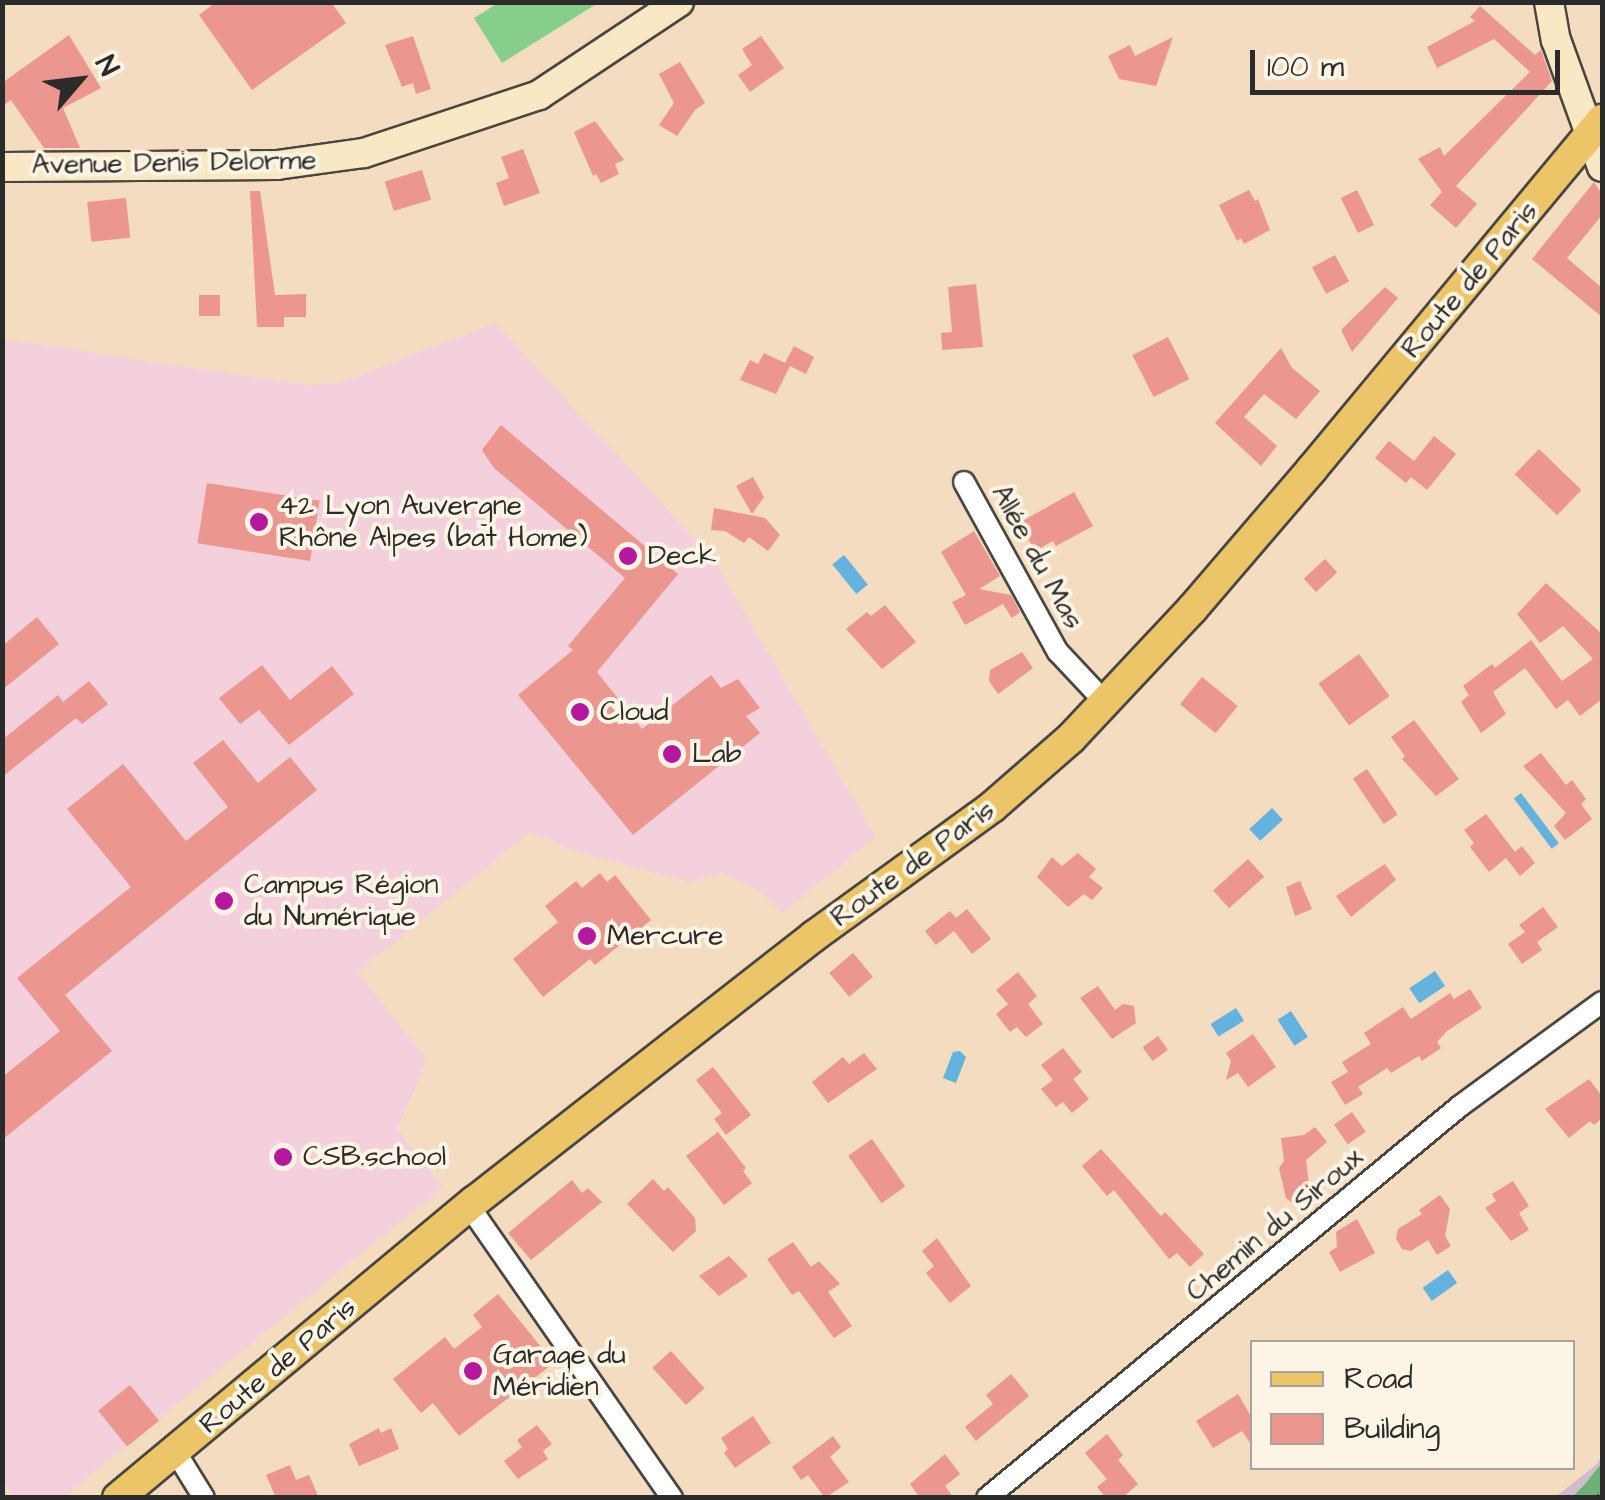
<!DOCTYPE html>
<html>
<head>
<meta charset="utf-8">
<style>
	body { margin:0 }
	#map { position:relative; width:1605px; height:1500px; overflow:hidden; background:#f4dcc0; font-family:"Architects Daughter",sans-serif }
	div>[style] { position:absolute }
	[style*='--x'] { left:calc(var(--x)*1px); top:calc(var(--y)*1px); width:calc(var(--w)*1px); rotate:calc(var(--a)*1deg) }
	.built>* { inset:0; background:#f4cfdc }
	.industrial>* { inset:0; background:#d0bdcc }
	.green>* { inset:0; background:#86cf8b }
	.forest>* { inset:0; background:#6cb277 }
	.water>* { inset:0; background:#64b3de; transform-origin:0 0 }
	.building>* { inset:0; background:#eb9790; transform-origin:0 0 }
	.roads { filter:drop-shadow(2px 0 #494641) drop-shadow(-2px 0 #494641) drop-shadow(0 2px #494641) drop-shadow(0 -2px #494641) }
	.street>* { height:20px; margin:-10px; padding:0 10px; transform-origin:10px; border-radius:10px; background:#fff }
	.secondary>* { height:28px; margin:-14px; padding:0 14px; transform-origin:14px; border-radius:14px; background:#f8e8c3 }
	.primary>* { height:30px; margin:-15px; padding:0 15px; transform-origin:15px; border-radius:15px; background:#edc569 }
	.rail>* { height:10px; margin-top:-5px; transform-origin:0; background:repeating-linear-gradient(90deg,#fcf5e5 0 19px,#2b2b2b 0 38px); box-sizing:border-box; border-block:2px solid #2b2b2b }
	.dots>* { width:28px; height:28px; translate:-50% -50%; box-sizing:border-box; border:5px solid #fcf5e5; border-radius:50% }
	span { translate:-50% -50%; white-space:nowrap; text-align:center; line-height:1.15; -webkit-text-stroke:8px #fcf5e5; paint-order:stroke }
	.street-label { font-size:28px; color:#2b2b2b }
	.poi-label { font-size:28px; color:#2b2b2b }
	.left { translate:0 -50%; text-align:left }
	.frame { position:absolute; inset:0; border:5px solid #2b2b2b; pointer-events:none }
	.legend { position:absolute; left:1250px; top:1340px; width:325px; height:130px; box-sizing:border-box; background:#fcf5e5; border:2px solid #a8a49b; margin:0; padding:12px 18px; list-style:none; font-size:30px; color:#2b2b2b }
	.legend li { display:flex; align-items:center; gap:20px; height:50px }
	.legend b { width:50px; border:2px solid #a8a49b }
	.north { position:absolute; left:30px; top:30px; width:100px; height:100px; -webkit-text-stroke:8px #fcf5e5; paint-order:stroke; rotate:62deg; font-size:28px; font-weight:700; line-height:40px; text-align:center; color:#2b2b2b }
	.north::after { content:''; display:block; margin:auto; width:35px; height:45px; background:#2b2b2b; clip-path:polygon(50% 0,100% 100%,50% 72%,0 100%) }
	.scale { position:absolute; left:1250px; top:50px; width:310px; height:45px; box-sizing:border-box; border:5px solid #2b2b2b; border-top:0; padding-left:12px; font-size:30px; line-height:35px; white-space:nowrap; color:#2b2b2b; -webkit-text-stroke:8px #fcf5e5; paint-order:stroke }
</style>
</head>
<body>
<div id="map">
	<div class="built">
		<i style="clip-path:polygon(495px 323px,714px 560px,876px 837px,783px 912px,755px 889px,723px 873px,689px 882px,581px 853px,530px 832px,358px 972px,427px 1060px,397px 1130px,443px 1187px,63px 1497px,12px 1497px,3px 1476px,2px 339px,305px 385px,340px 383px)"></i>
	</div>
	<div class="industrial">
		<i style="clip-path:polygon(1602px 1456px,1602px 1497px,1554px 1498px,1596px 1465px)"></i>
	</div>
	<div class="green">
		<i style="clip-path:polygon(498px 3px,598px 2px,598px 3px,502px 63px,474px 18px)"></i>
	</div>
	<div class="forest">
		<i style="clip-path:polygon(1602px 1463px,1602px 1497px,1572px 1497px,1585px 1484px)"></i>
	</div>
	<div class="water">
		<i style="left:844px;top:555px;width:38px;height:15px;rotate:51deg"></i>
		<i style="left:1521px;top:793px;width:63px;height:9px;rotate:53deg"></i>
		<i style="left:1272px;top:808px;width:16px;height:31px;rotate:47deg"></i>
		<i style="left:1435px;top:971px;width:18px;height:31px;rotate:56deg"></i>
		<i style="left:1236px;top:1008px;width:15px;height:30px;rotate:58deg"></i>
		<i style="left:1291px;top:1011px;width:31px;height:16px;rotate:57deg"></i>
		<i style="clip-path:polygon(953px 1052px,960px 1051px,966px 1057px,956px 1083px,943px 1078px)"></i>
		<i style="left:1448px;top:1270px;width:16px;height:31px;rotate:55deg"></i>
	</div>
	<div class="building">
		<i style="clip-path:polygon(216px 2px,331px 2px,346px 23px,252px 90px,199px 15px)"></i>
		<i style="clip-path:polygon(1480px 6px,1535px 55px,1541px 50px,1552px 81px,1456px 186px,1477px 204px,1456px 228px,1430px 205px,1442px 192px,1418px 159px,1440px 147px,1444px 156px,1530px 72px,1494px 39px,1437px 68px,1427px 47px,1475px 21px,1470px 17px)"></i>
		<i style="clip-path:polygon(69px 35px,101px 88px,63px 108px,80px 148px,44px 148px,11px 100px,2px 106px,2px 83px)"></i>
		<i style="clip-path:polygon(413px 36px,431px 89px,416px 94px,413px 83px,402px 87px,385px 45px)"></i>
		<i style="clip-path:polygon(761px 36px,784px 68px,750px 92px,738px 75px,752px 65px,742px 49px)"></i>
		<i style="clip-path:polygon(1173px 37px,1156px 86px,1119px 79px,1108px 56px,1130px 45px,1135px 56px)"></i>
		<i style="clip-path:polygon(680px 62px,705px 103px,695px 110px,677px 136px,659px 125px,674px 103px,659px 74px)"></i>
		<i style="clip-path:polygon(595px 121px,624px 160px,615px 164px,619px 174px,601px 183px,596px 174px,593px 176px,574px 132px)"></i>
		<i style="clip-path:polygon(523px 149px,540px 193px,504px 206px,496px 183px,509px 178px,501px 157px)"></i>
		<i style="left:422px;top:170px;width:31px;height:39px;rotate:73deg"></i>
		<i style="clip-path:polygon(1594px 182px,1602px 194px,1602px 215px,1567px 258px,1602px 288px,1602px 317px,1532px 259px)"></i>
		<i style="clip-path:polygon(1249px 190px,1255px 201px,1258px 199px,1270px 230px,1244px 244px,1241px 238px,1237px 241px,1219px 205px)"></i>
		<i style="left:1357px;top:190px;width:39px;height:18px;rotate:64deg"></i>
		<i style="clip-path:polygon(250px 191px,260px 191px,275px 295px,306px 294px,306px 317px,284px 317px,284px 327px,257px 327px)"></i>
		<i style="left:126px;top:198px;width:40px;height:39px;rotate:84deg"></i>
		<i style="left:1335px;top:255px;width:30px;height:26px;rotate:62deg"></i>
		<i style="clip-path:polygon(976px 284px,983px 347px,942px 350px,941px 333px,952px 332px,948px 287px)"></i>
		<i style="clip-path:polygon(1385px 287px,1398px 298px,1352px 352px,1341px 330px)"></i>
		<i style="left:199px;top:295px;width:21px;height:21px"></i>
		<i style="left:1168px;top:337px;width:47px;height:40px;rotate:63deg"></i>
		<i style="clip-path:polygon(794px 346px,814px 357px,806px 374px,790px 366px,776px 394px,740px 380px,750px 360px,758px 364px,764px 353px,785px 363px)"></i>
		<i style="clip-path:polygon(1281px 348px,1292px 368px,1320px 391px,1296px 419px,1264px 394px,1244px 417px,1277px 446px,1261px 466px,1215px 423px)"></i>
		<i style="clip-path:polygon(501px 425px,678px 574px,597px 672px,642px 729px,711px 675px,721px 688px,738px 679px,760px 708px,746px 716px,760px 733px,633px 835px,518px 695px,573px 650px,568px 646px,625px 578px,494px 468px,482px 450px)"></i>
		<i style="clip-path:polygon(1434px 436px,1456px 454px,1427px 490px,1411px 477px,1406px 483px,1375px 458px,1389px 441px,1414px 461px)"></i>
		<i style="left:1539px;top:449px;width:59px;height:35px;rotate:44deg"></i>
		<i style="clip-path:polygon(753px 477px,764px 497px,752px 514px,736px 486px)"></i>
		<i style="left:207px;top:483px;width:114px;height:61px;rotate:9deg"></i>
		<i style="clip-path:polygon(1074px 492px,1093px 526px,1056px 546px,1053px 541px,1035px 551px,1019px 523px)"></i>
		<i style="clip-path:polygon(714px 508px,765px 518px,780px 535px,768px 551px,749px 537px,744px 543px,725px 531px,711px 530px)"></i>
		<i style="clip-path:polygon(974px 531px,1000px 576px,979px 589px,1011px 595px,1020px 612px,1012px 618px,1003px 604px,965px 625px,952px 602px,966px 595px,941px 552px)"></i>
		<i style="left:1325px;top:559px;width:18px;height:29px;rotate:47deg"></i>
		<i style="clip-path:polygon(1546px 583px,1602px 634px,1602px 699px,1580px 716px,1568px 700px,1556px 709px,1525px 668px,1493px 692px,1506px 714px,1481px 733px,1461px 702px,1469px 695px,1463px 686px,1492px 664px,1495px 668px,1531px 640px,1562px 681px,1593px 659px,1563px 626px,1540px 643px,1517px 614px)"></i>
		<i style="clip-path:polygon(885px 605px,916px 642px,882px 669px,846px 629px,867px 612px,871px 616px)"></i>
		<i style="clip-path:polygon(37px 617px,59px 644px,2px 690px,2px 646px)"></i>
		<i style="clip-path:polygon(1022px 652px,1033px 668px,998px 694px,989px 681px,990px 670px)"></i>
		<i style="left:1359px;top:654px;width:52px;height:50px;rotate:54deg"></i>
		<i style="clip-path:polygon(262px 665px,290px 700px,332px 666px,354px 694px,289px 745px,259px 710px,240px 724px,219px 698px)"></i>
		<i style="left:1202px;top:677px;width:46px;height:35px;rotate:39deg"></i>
		<i style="clip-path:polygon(89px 681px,108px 704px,82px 724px,76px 718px,2px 777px,2px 740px,58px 695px,63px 702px)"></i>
		<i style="clip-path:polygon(1414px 720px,1459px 779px,1436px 796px,1402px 759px,1405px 756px,1391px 737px)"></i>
		<i style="clip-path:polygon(223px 740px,258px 783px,290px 757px,317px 790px,65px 995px,112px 1051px,2px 1140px,2px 1077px,60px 1031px,17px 978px,131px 887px,67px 809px,123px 764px,186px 841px,228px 807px,193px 763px)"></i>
		<i style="clip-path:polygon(1541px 753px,1566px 785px,1572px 780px,1586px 799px,1581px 804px,1592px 819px,1565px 840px,1554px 826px,1566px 813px,1523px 766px)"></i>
		<i style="left:1367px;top:769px;width:55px;height:17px;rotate:56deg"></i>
		<i style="clip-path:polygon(1486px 814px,1515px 852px,1522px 846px,1535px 863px,1520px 876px,1506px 858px,1489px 872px,1470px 847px,1474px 843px,1464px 830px)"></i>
		<i style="clip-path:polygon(1078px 853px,1096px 869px,1089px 877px,1103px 888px,1092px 900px,1084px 894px,1068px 907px,1037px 877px,1052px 857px,1062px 866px)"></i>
		<i style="left:1248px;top:859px;width:24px;height:47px;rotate:48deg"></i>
		<i style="clip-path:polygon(1385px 864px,1396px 880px,1351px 917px,1336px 896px)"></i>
		<i style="clip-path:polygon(600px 873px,607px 882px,615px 875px,651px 920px,595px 965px,590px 959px,543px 997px,513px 959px,558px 922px,545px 906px,576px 881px,582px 888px)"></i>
		<i style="clip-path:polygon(1300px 881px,1312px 909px,1295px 916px,1286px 887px)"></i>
		<i style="clip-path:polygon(1543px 907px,1558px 927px,1537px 942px,1542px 950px,1522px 964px,1508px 944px,1525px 932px,1519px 925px)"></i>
		<i style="clip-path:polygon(967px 909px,991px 939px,972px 954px,954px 931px,936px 945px,925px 931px,950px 911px,956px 918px)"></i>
		<i style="left:853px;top:953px;width:31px;height:31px;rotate:50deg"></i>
		<i style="clip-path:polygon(1018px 972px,1037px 996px,1028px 1004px,1043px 1024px,1026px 1037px,1017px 1027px,1010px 1032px,996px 1014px,1008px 1004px,996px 990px)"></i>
		<i style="clip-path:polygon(1098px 986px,1115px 1010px,1123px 1004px,1134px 1006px,1136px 1023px,1112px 1039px,1080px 998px)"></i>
		<i style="clip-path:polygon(1470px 989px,1482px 1008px,1447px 1031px,1437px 1042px,1441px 1048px,1422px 1061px,1419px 1056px,1391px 1073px,1387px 1068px,1358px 1087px,1363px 1094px,1345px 1105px,1331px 1082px,1348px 1072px,1342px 1062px,1371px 1044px,1364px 1033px,1403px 1007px,1411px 1019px,1450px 993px,1454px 999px)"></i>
		<i style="clip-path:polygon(1253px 1034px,1276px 1067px,1248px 1087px,1238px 1073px,1226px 1080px,1231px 1061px,1226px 1053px)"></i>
		<i style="left:1158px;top:1036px;width:17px;height:19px;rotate:54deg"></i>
		<i style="clip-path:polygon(1063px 1048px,1082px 1072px,1073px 1079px,1089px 1099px,1072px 1113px,1063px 1102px,1056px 1107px,1041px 1089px,1053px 1080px,1041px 1065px)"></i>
		<i style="clip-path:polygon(864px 1053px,877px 1069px,828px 1103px,812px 1082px,843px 1057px,849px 1064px)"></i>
		<i style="clip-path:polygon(713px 1067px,751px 1115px,726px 1135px,714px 1119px,722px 1113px,696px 1080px)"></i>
		<i style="clip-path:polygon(1589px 1079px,1602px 1096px,1602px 1118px,1594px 1125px,1590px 1121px,1569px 1138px,1545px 1109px)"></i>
		<i style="left:1352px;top:1112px;width:24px;height:22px;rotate:55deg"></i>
		<i style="clip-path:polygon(1315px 1127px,1327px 1142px,1306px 1160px,1309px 1184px,1295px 1205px,1286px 1198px,1279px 1168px,1284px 1161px,1281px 1138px,1304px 1135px)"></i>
		<i style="clip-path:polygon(718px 1132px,746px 1168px,743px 1171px,752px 1183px,724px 1205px,686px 1156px)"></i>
		<i style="left:872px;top:1139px;width:58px;height:29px;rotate:55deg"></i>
		<i style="clip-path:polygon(1101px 1149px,1161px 1216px,1165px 1212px,1204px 1254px,1190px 1267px,1177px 1253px,1169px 1259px,1114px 1190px,1107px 1196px,1082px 1166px)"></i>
		<i style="clip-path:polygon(653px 1179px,664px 1191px,668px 1187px,695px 1218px,696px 1231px,673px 1252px,627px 1204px)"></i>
		<i style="clip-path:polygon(572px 1180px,582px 1193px,588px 1188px,602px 1202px,531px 1260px,508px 1233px)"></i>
		<i style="clip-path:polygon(1513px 1181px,1529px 1206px,1519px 1213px,1529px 1230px,1511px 1241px,1485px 1208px,1496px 1201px,1492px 1194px)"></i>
		<i style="clip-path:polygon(1440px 1195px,1450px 1209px,1445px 1236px,1451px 1246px,1437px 1255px,1428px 1240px,1411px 1251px,1402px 1249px,1396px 1239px,1398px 1229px,1422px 1214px,1419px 1210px)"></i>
		<i style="clip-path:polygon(1357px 1219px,1375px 1253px,1340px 1272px,1329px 1252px,1337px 1247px,1336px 1232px)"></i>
		<i style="clip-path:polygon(937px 1238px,971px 1286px,950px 1303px,926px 1273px,934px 1266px,922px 1251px)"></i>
		<i style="clip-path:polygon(793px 1242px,811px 1267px,819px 1261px,840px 1284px,828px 1292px,852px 1326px,834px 1338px,799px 1291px,792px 1295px,767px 1259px)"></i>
		<i style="clip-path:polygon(729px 1256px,748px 1276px,719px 1296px,699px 1276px)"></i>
		<i style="clip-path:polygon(498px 1294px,554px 1363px,459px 1436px,433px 1403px,421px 1413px,393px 1379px,445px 1337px,454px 1349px,482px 1327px,473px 1315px)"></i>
		<i style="left:671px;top:1351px;width:50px;height:25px;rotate:48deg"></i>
		<i style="clip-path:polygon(1011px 1374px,1029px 1396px,976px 1441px,965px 1427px,993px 1404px,986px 1395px)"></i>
		<i style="left:130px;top:1385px;width:46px;height:41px;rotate:51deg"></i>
		<i style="clip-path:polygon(1238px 1394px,1252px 1418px,1252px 1446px,1242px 1431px,1213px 1448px,1196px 1421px)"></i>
		<i style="clip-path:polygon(753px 1416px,771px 1443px,735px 1468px,724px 1453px,728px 1449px,721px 1438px)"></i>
		<i style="clip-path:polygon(537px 1425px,552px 1444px,543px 1451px,548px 1459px,518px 1479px,504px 1461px,522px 1447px,517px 1440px)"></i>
		<i style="clip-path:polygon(379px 1428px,381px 1433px,391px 1428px,399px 1449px,359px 1466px,349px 1444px)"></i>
		<i style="clip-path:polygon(1107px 1434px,1123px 1455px,1118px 1460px,1138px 1484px,1122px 1498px,1106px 1498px,1097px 1487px,1107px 1479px,1085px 1453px)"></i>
		<i style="clip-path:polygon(833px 1436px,841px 1447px,830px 1457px,849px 1482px,825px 1498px,808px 1475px,801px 1480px,792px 1467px)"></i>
		<i style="clip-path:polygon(945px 1454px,960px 1474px,945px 1486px,954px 1498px,920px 1498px,910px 1484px)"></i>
		<i style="clip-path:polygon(290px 1465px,296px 1480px,309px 1475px,319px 1498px,276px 1498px,266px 1475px)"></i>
	</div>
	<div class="roads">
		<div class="street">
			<i style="--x:964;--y:482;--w:194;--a:61.1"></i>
			<i style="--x:1058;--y:652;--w:69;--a:46.8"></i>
			<i style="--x:469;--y:1206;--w:356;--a:55.2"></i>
			<i style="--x:175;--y:1451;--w:55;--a:58.3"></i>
			<i style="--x:987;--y:1498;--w:614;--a:-39.65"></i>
			<i style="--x:1460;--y:1106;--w:176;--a:-36.2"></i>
		</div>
		<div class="secondary">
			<i style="--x:1549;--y:2;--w:39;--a:80"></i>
			<i style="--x:1556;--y:40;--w:135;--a:70.1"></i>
			<i style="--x:2;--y:167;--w:275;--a:-0.4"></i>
			<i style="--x:277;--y:165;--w:88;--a:-7.9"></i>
			<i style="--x:364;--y:153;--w:184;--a:-18.3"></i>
			<i style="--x:539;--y:95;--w:168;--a:-33.6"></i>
		</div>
		<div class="primary">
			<i style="--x:118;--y:1498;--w:464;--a:-39.8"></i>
			<i style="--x:475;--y:1201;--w:430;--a:-38"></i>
			<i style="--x:814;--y:936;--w:220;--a:-35.9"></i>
			<i style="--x:992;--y:807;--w:105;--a:-41.1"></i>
			<i style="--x:1071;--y:738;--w:177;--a:-46.8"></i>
			<i style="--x:1192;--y:609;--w:184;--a:-49.4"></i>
			<i style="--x:1312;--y:469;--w:454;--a:-50.3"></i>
		</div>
	</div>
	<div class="rail">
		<i style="--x:1601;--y:1498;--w:2;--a:-63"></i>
	</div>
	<div class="dots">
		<i style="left:259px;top:522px;background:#b5179e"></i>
		<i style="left:628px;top:556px;background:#b5179e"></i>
		<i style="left:580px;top:712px;background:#b5179e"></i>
		<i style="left:672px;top:754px;background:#b5179e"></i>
		<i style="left:224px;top:901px;background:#b5179e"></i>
		<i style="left:587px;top:936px;background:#b5179e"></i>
		<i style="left:283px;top:1157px;background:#b5179e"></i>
		<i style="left:473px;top:1371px;background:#b5179e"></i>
	</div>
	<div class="street-label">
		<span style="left:174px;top:163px;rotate:-1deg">Avenue Denis Delorme</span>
		<span style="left:1470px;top:280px;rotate:-50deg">Route de Paris</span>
		<span style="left:1037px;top:557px;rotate:61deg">Allée du Mas</span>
		<span style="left:913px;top:864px;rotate:-36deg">Route de Paris</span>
		<span style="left:1275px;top:1225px;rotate:-40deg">Chemin du Siroux</span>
		<span style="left:278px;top:1366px;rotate:-40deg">Route de Paris</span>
	</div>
	<div class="poi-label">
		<span class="left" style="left:279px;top:522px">42 Lyon Auvergne<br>Rhône Alpes (bat Home)</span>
		<span class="left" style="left:648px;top:556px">Deck</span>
		<span class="left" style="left:600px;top:712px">Cloud</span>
		<span class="left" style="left:692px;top:754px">Lab</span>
		<span class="left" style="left:244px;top:901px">Campus Région<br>du Numérique</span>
		<span class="left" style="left:607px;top:936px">Mercure</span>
		<span class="left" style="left:303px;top:1157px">CSB.school</span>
		<span class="left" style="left:493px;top:1371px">Garage du<br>Méridien</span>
	</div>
	<div class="frame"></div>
	<ul class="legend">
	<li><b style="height:12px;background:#edc569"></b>Road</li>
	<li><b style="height:28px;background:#eb9790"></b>Building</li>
	</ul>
	<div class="north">N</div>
	<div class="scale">100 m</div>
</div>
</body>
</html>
